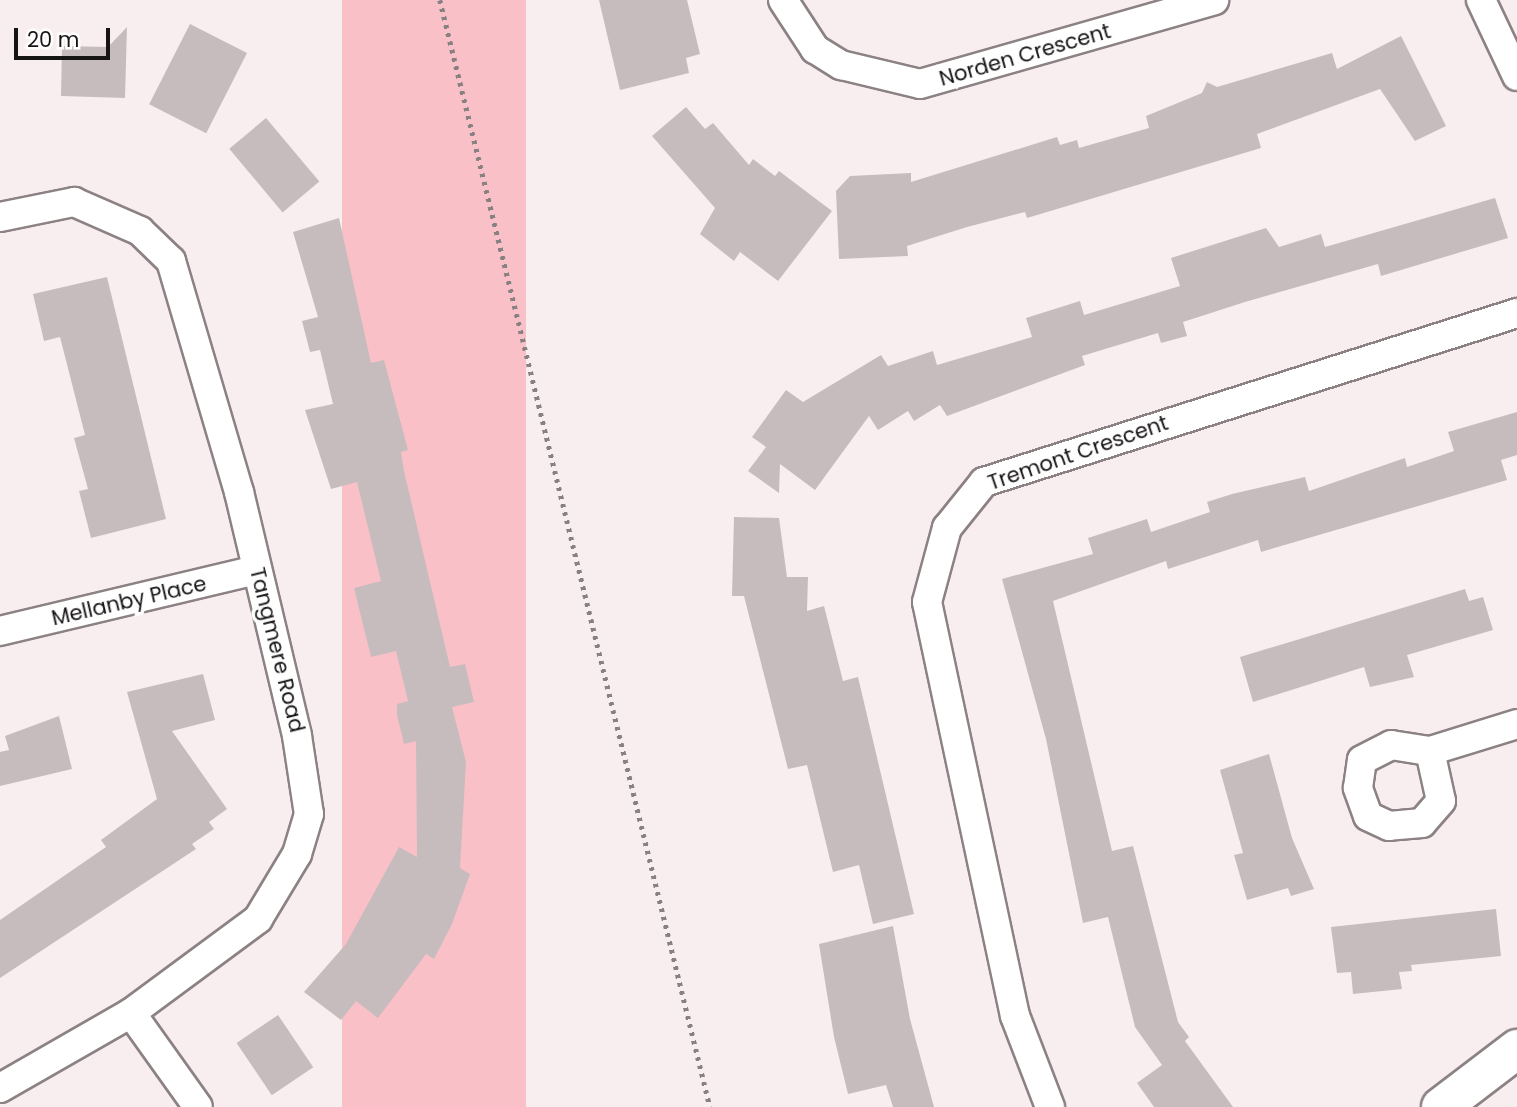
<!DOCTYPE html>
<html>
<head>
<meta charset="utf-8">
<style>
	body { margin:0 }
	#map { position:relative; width:1517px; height:1107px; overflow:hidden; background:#f9eeef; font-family:Poppins,sans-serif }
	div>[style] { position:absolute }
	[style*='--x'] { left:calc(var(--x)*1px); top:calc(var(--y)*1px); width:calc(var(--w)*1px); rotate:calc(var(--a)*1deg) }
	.green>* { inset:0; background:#fac0c7; transform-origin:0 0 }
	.building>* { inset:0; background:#c7bcbd; transform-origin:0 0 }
	.path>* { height:4.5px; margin-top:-2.25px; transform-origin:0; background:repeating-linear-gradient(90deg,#888182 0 3.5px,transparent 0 8.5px) }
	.roads { filter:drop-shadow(2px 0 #8c8283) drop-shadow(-2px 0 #8c8283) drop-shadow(0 2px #8c8283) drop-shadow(0 -2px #8c8283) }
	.street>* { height:28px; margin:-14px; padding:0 14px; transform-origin:14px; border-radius:14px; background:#fff }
	.secondary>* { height:38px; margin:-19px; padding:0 19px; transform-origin:19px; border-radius:19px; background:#fff }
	span { translate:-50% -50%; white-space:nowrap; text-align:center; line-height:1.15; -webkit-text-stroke:7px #fefefe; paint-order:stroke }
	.street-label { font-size:21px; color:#171414 }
	.scale { position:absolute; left:14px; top:28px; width:96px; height:32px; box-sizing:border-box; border:4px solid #171414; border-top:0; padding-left:9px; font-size:21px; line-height:24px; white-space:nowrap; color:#171414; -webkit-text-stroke:5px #fefefe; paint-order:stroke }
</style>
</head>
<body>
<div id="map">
	<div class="green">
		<i style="left:342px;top:0;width:184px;height:1140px"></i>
	</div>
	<div class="building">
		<i style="clip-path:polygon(599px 0,687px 0,700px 54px,686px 58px,689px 73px,620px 90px)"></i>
		<i style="left:190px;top:24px;width:64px;height:90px;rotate:27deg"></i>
		<i style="clip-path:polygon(127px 27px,125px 98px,61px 96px,62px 46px,108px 47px)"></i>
		<i style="clip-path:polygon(1401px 36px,1446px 126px,1415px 141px,1380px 89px,1257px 134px,1261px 148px,1027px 218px,1025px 212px,967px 227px,907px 246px,908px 256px,839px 259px,836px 191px,850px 176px,911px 173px,911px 182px,1057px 137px,1060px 145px,1077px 140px,1079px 148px,1149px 128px,1146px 116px,1202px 93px,1207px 82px,1217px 87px,1332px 53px,1337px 69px)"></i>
		<i style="clip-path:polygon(686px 107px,705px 129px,713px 123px,749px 165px,753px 159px,775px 176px,779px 171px,832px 211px,778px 281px,740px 252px,734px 261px,700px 234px,715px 208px,652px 136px)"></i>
		<i style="left:266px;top:118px;width:83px;height:48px;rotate:50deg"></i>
		<i style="clip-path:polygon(1495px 198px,1508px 238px,1381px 276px,1378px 264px,1245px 302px,1183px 322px,1187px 336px,1161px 343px,1158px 333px,1082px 356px,1085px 365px,947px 416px,940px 405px,914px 421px,908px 411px,878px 430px,869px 416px,815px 490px,780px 464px,779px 493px,748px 471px,766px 447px,752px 437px,786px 390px,803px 402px,881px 355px,888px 366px,933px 351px,937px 365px,1032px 337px,1026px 318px,1080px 301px,1084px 315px,1180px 286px,1171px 258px,1266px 228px,1279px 247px,1321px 234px,1325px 247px)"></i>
		<i style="clip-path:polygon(339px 218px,371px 363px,384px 360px,408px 450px,401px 452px,404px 471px,450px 667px,465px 664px,474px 702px,452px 707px,466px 762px,460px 868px,470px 874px,452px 924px,434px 959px,426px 954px,378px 1018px,356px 1001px,341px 1020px,304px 992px,346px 944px,399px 847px,417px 857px,416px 741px,404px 744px,397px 715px,397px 704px,408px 701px,396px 651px,371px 657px,354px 588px,381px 581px,357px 482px,331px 489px,305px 410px,333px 404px,320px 350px,310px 352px,302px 321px,318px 317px,293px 232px)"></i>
		<i style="clip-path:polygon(107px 277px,166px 519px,91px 538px,79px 491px,88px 489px,74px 438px,85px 435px,60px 337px,44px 341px,33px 294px)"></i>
		<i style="clip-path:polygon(1517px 412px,1517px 455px,1501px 460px,1507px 480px,1261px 552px,1258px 540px,1168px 569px,1166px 561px,1053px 601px,1112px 851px,1133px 846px,1178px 1022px,1189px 1037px,1185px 1041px,1233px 1107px,1154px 1107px,1137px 1083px,1162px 1065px,1135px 1027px,1108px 917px,1083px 923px,1046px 739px,1002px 579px,1093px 554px,1088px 538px,1147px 519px,1151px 532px,1210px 512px,1207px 502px,1232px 494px,1305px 477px,1309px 491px,1405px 458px,1407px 467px,1454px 451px,1448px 432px)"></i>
		<i style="clip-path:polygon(734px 517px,779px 518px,787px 577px,808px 577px,807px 611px,824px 606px,843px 681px,858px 677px,914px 914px,873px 924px,859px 865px,833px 872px,807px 765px,788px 769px,744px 596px,732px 596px)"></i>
		<i style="clip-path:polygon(1465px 589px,1469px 601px,1483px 597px,1493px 630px,1407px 655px,1414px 677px,1370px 687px,1364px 667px,1253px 702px,1240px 657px)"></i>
		<i style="clip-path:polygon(203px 674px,215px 720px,172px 731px,227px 809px,209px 822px,214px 829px,192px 844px,196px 849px,0 978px,0 920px,106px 847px,101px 840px,157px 799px,127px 692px)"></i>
		<i style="clip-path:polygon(59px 716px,72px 769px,0 786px,0 752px,9px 750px,5px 736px)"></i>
		<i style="clip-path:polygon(1269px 754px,1292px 838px,1314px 889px,1291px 896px,1288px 888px,1247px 900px,1234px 855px,1243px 853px,1220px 770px)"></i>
		<i style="clip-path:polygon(1496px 909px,1501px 956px,1411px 965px,1412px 971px,1399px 972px,1402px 989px,1353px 994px,1351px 972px,1337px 973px,1331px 927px)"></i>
		<i style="clip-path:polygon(893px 926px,910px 1019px,934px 1107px,893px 1107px,886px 1085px,848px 1094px,834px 1037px,819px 944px)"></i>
		<i style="left:278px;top:1015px;width:63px;height:50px;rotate:56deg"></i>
	</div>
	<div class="path">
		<i style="--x:440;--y:0;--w:1139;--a:76.29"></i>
	</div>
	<div class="roads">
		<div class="street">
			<i style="--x:783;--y:0;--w:59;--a:56.9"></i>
			<i style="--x:815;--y:49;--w:31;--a:32"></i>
			<i style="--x:841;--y:65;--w:81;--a:13.5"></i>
			<i style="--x:920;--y:84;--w:306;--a:-15.9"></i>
			<i style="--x:1481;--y:0;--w:84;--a:64.7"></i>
			<i style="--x:0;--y:217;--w:76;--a:-11.5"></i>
			<i style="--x:74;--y:202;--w:72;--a:23.7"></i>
			<i style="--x:140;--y:231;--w:43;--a:44.1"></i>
			<i style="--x:171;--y:261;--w:241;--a:73.6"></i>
			<i style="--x:239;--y:492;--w:251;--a:76.6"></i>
			<i style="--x:297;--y:736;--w:79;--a:81.3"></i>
			<i style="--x:309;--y:814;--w:42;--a:106.7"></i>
			<i style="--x:297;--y:854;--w:76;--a:121"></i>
			<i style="--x:258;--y:919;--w:158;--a:143.5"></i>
			<i style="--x:131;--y:1013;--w:151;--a:150.2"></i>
			<i style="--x:0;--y:631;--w:264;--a:-13.4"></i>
			<i style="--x:1430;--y:751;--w:51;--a:77.6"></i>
			<i style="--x:1441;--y:801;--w:29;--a:131"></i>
			<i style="--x:1422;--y:823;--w:33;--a:175"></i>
			<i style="--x:1389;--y:826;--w:23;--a:-155"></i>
			<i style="--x:1368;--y:816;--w:30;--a:-110"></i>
			<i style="--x:1358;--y:788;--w:28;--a:-82"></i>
			<i style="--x:1362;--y:760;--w:33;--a:-27"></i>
			<i style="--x:1391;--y:745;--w:39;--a:9"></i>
			<i style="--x:1430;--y:751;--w:91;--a:-17.2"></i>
			<i style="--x:131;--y:1013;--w:115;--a:54.5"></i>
			<i style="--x:1050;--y:1107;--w:97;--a:-111"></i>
			<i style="--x:1015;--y:1016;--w:423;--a:-102"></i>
			<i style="--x:927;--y:602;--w:77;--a:-74.9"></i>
			<i style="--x:947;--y:528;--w:59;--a:-51.2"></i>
			<i style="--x:984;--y:482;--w:559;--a:-17.59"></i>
		</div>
		<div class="secondary">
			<i style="--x:1441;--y:1107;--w:96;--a:-37.3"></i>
		</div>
	</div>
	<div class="street-label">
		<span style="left:1025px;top:55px;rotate:-16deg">Norden Crescent</span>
		<span style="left:1078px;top:453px;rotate:-19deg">Tremont Crescent</span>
		<span style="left:129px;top:601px;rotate:-13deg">Mellanby Place</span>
		<span style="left:277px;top:650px;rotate:76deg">Tangmere Road</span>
	</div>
	<div class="scale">20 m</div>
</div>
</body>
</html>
